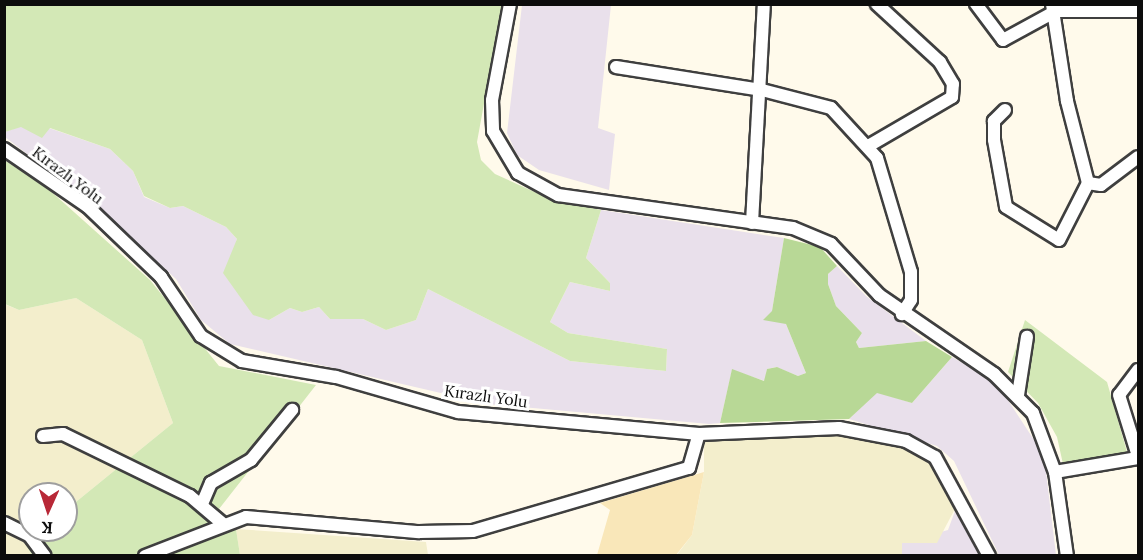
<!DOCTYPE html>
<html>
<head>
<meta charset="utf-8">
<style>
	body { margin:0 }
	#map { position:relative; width:1143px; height:560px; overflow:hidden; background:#fffaeb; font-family:Lora,serif }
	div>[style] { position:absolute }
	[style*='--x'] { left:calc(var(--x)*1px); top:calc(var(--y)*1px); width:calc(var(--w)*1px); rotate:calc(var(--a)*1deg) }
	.industrial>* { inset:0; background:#e9e0eb }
	.farmland>* { inset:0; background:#f3eecc }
	.green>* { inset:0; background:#d3e8b6 }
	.forest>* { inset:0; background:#b8d896 }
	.sand>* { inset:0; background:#f9e7b9 }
	.roads { filter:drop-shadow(2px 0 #3f3f3f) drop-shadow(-2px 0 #3f3f3f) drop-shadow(0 2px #3f3f3f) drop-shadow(0 -2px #3f3f3f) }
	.minor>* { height:12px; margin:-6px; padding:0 6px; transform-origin:6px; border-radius:6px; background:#fff }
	span { translate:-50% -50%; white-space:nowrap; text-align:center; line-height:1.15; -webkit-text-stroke:6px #fff; paint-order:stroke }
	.street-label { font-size:16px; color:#0c0c0c }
	.frame { position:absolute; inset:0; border:6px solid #0c0c0c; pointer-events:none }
	.north { position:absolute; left:18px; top:482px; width:60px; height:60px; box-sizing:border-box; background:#fff; border:2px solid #9e9e9e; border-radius:50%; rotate:183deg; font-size:16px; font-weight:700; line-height:24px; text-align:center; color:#0c0c0c }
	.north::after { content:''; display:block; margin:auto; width:21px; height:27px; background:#b82837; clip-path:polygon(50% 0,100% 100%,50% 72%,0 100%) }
</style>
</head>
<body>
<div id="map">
	<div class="industrial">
		<i style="clip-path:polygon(522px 5px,611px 5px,598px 128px,615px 134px,609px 190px,539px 170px,517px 155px,507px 133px)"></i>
		<i style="clip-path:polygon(21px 126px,49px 128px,110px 149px,133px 171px,144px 197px,170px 208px,183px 206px,226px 227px,237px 239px,232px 260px,269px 320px,290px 308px,302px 312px,319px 307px,330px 319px,363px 319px,386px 330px,416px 320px,428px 289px,570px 361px,666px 371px,667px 349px,568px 333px,550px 322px,570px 282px,610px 291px,610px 283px,586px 258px,601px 210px,784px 238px,772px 311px,786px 324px,806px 373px,798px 376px,776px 367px,767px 369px,765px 381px,732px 370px,720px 423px,709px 424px,488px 404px,230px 344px,201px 320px,176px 279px,105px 214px,5px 137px,5px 132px)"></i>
		<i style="clip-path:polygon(837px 266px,866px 296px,926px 341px,859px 348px,856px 342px,862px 333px,836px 306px,828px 284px,828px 274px)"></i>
		<i style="clip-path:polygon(952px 357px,996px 382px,1044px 455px,1056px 555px,999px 555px,954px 461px,937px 446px,849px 419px,877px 392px,912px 403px)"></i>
		<i style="clip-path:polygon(958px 503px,983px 556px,902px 556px,902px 543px,948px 530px)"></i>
	</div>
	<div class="farmland">
		<i style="clip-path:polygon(76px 298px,142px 340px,173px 423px,66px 510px,66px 494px,30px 494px,30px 530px,40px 530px,24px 542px,32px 555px,5px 555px,4px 304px,19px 310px)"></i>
		<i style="clip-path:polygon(834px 432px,904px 446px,933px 461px,958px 503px,937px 543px,902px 543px,902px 555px,676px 556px,692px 535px,704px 472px,704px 440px)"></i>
		<i style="clip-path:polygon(236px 529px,426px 542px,428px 555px,240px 555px)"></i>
	</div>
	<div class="green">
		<i style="clip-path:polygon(4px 5px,502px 5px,477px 142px,481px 160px,495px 174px,548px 198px,601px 210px,586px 258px,610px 283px,610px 291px,570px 282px,550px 322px,568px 333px,667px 349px,666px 371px,570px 361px,428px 289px,416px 320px,386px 330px,363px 319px,330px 319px,319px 307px,302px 312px,290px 308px,269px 320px,253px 315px,223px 273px,237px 239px,226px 227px,183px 206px,170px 208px,144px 196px,133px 171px,110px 149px,50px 128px,42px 138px,21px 127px,5px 132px)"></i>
		<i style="clip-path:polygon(4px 160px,46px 187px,150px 280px,219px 366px,316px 385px,219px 509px,236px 529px,240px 555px,32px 555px,24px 542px,40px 530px,66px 530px,66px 510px,173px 423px,142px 340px,76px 298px,19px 310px,5px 304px)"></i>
		<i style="clip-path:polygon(1025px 320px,1107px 382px,1127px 452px,1063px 464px,1057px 437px,1038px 403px,1008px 372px)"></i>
	</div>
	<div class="forest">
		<i style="clip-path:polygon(784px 238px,820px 247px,837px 266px,828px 274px,828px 284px,836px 306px,862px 333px,856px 342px,859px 348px,926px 341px,952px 357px,912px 403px,877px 393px,849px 419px,720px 423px,732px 369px,764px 381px,767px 369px,777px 367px,798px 376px,806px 373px,786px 324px,763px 320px,772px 311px)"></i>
	</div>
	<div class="sand">
		<i style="clip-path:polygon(704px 472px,692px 535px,676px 555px,597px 555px,610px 510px,600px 503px)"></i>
	</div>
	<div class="roads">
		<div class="minor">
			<i style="--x:510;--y:4;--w:98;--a:100.6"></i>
			<i style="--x:492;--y:100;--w:31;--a:88"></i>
			<i style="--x:493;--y:131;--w:49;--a:59.2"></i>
			<i style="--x:518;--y:173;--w:46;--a:28.8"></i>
			<i style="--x:558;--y:195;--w:237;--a:8"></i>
			<i style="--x:793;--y:228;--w:41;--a:22.8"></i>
			<i style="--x:831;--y:244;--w:70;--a:46.7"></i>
			<i style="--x:879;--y:295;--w:140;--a:34.5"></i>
			<i style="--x:994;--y:374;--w:55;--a:45"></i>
			<i style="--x:1033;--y:413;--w:63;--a:69.6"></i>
			<i style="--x:1055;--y:472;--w:85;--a:81.9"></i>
			<i style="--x:976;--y:4;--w:45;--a:53.1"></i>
			<i style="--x:1003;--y:40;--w:60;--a:-28.7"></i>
			<i style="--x:1056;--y:11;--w:82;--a:0"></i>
			<i style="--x:616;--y:67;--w:148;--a:9"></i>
			<i style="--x:762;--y:90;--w:71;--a:14.6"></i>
			<i style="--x:831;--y:108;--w:68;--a:47.4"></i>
			<i style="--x:877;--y:158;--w:119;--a:73.4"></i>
			<i style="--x:911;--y:272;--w:28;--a:90"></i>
			<i style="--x:911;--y:300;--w:17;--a:123"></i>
			<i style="--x:1005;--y:110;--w:16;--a:135"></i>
			<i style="--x:994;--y:121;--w:19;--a:90"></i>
			<i style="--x:994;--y:140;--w:68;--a:79.8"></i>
			<i style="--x:1006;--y:207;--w:62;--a:31.9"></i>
			<i style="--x:1059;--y:240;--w:64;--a:-63"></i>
			<i style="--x:1088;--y:183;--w:85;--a:-104.4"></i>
			<i style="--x:1067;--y:101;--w:98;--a:-98.8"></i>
			<i style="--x:870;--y:145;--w:95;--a:-30.3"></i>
			<i style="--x:952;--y:97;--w:13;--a:-86"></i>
			<i style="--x:953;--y:84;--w:26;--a:-121"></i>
			<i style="--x:940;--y:62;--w:86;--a:-137.4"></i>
			<i style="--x:4;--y:149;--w:101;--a:34.5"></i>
			<i style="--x:87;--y:206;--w:103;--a:43.8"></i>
			<i style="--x:161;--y:277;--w:71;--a:55.9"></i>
			<i style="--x:201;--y:336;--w:48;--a:31.4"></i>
			<i style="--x:242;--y:361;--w:95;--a:9.7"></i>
			<i style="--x:336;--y:377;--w:127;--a:16"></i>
			<i style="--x:458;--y:412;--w:242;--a:5.2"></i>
			<i style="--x:699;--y:434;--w:140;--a:-2.5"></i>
			<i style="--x:839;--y:428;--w:68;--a:11"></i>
			<i style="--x:906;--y:441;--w:33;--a:29"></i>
			<i style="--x:935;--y:457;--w:113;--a:61.4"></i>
			<i style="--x:1088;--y:183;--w:13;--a:9"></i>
			<i style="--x:1101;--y:185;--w:46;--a:-37.1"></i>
			<i style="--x:752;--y:223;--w:219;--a:-86.9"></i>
			<i style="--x:1138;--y:370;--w:31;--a:127"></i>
			<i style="--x:1119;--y:395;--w:64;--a:72.7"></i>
			<i style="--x:1018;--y:395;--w:59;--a:-81.2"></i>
			<i style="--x:43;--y:436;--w:20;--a:-6"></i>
			<i style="--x:63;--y:434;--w:141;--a:26"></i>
			<i style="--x:190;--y:496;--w:42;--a:40.2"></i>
			<i style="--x:1055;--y:472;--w:84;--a:-9.6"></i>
			<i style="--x:202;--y:504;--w:23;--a:-67"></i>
			<i style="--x:211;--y:483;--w:46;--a:-29.9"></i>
			<i style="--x:251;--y:460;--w:65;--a:-50.6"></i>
			<i style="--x:4;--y:523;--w:28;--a:26"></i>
			<i style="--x:29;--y:535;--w:26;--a:53"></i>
			<i style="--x:145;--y:556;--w:108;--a:-21.1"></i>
			<i style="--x:246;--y:517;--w:174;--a:5"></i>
			<i style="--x:419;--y:532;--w:54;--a:-1.1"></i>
			<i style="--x:473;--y:531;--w:225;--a:-16.3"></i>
			<i style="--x:689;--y:468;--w:35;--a:-74"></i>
		</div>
	</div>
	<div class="street-label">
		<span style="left:68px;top:175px;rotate:37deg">Kırazlı Yolu</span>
		<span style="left:486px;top:396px;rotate:8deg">Kırazlı Yolu</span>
	</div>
	<div class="frame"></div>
	<div class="north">K</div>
</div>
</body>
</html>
